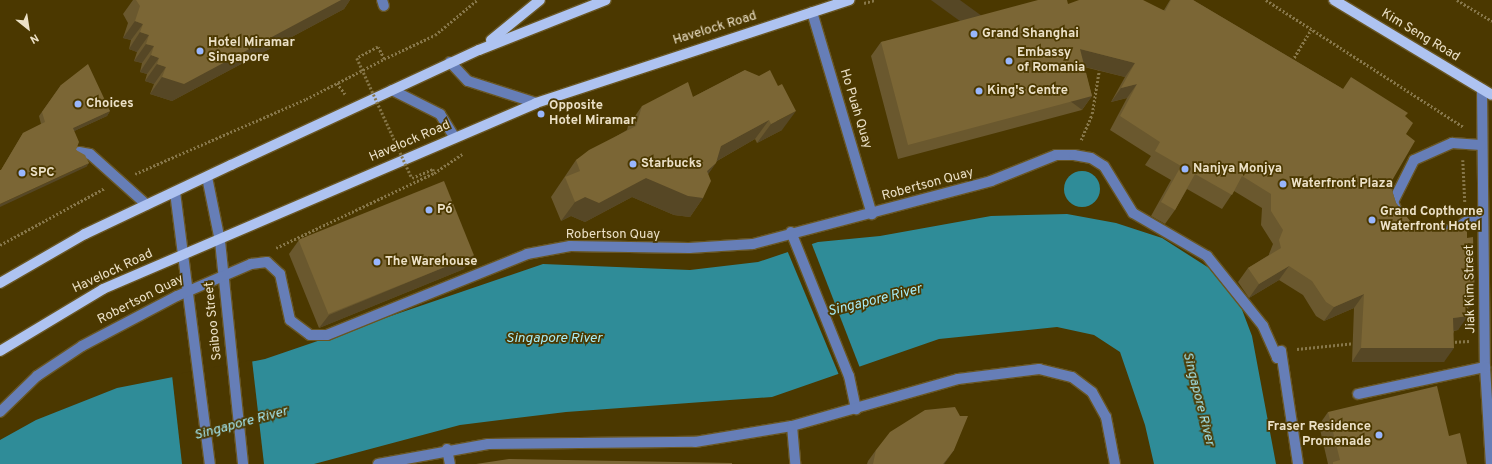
<!DOCTYPE html>
<html>
<head>
<meta charset="utf-8">
<style>
	body { margin:0 }
	#map { position:relative; width:1492px; height:464px; overflow:hidden; background:#4b3800; font-family:Overpass,sans-serif }
	div>[style] { position:absolute }
	[style*='--x'] { left:calc(var(--x)*1px); top:calc(var(--y)*1px); width:calc(var(--w)*1px); rotate:calc(var(--a)*1deg) }
	.water>* { inset:0; background:#2f8c98 }
	.round { border-radius:50% }
	.pier>* { inset:0; background:#4b3800 }
	.path>* { height:2.5px; margin-top:-1.25px; transform-origin:0; background:repeating-linear-gradient(90deg,#87774a 0 2px,transparent 0 4px) }
	.roads { filter:drop-shadow(1px 0 #685624) drop-shadow(-1px 0 #685624) drop-shadow(0 1px #685624) drop-shadow(0 -1px #685624) }
	.minor>* { height:10px; margin:-5px; padding:0 5px; transform-origin:5px; border-radius:5px; background:#667eb7 }
	.major>* { height:10px; margin:-5px; padding:0 5px; transform-origin:5px; border-radius:5px; background:#aec3f1 }
	.path-bridge>* { height:2.5px; margin-top:-1.25px; transform-origin:0; background:repeating-linear-gradient(90deg,#87774a 0 2px,transparent 0 4px) }
	.wall>* { inset:0; background:#6a582e }
	.shaded-wall>* { inset:0; background:#564725; transform-origin:0 0 }
	.building>* { inset:0; background:#7b6635; transform-origin:0 0 }
	.dots>* { width:11px; height:11px; translate:-50% -50%; box-sizing:border-box; border:2px solid #4b3800; border-radius:50% }
	span { translate:-50% -50%; white-space:nowrap; text-align:center; line-height:1.15; -webkit-text-stroke:3.5px #4b3800; paint-order:stroke }
	.street-label { font-size:13px; color:#ece1c7 }
	.poi-label { font-size:13px; color:#ece1c7; font-weight:700 }
	.left { translate:0 -50%; text-align:left }
	.right { translate:-100% -50%; text-align:right }
	.water-label { font-size:14px; color:#a6ebf5; font-style:italic }
	.north { position:absolute; left:8px; top:8px; width:40px; height:40px; -webkit-text-stroke:3px #4b3800; paint-order:stroke; rotate:150deg; font-size:11px; font-weight:700; line-height:16px; text-align:center; color:#ece1c7 }
	.north::after { content:''; display:block; margin:auto; width:14px; height:18px; background:#ece1c7; clip-path:polygon(50% 0,100% 100%,50% 72%,0 100%) }
</style>
</head>
<body>
<div id="map">
	<div class="water">
		<i class="round" style="left:1064px;top:171px;width:36px;height:36px"></i>
		<i style="clip-path:polygon(1067px 214px,1116px 223px,1162px 238px,1209px 268px,1241px 307px,1252px 336px,1276px 464px,1154px 464px,1145px 425px,1120px 352px,1094px 335px,1057px 327px,939px 339px,772px 397px,566px 412px,460px 425px,314px 464px,0 464px,0 440px,36px 420px,117px 388px,265px 359px,543px 264px,690px 270px,758px 262px,818px 242px,880px 236px,991px 216px)"></i>
	</div>
	<div class="pier">
		<i style="clip-path:polygon(811px 242px,860px 368px,839px 375px,787px 250px)"></i>
		<i style="clip-path:polygon(252px 360px,264px 464px,182px 464px,172px 375px)"></i>
	</div>
	<div class="path">
		<i style="--x:1266;--y:0;--w:235;--a:32.7"></i>
		<i style="--x:1457;--y:0;--w:41;--a:31"></i>
		<i style="--x:864;--y:3;--w:11;--a:-15"></i>
		<i style="--x:384;--y:59;--w:56;--a:-25.2"></i>
		<i style="--x:435;--y:35;--w:55;--a:-39.8"></i>
		<i style="--x:1292;--y:61;--w:37;--a:-59"></i>
		<i style="--x:337;--y:83;--w:14;--a:54"></i>
		<i style="--x:1081;--y:140;--w:28;--a:-67"></i>
		<i style="--x:1092;--y:114;--w:44;--a:-80.8"></i>
		<i style="--x:1463;--y:160;--w:43;--a:87.3"></i>
		<i style="--x:135;--y:174;--w:187;--a:-23.7"></i>
		<i style="--x:306;--y:99;--w:88;--a:-27.1"></i>
		<i style="--x:384;--y:59;--w:13;--a:-117"></i>
		<i style="--x:378;--y:47;--w:24;--a:152"></i>
		<i style="--x:412;--y:178;--w:23;--a:-23"></i>
		<i style="--x:433;--y:169;--w:4;--a:76"></i>
		<i style="--x:0;--y:245;--w:119;--a:-28.5"></i>
		<i style="--x:276;--y:248;--w:175;--a:-25.4"></i>
		<i style="--x:434;--y:173;--w:34;--a:-34"></i>
		<i style="--x:1451;--y:342;--w:19;--a:-3"></i>
		<i style="--x:1297;--y:349;--w:59;--a:-5.8"></i>
	</div>
	<div class="roads">
		<div class="minor">
			<i style="--x:382;--y:0;--w:6;--a:72"></i>
			<i style="--x:812;--y:12;--w:211;--a:73.5"></i>
			<i style="--x:450;--y:62;--w:26;--a:47"></i>
			<i style="--x:468;--y:81;--w:71;--a:17.9"></i>
			<i style="--x:1482;--y:89;--w:278;--a:89.4"></i>
			<i style="--x:1485;--y:367;--w:97;--a:86.5"></i>
			<i style="--x:392;--y:90;--w:54;--a:26.6"></i>
			<i style="--x:440;--y:114;--w:28;--a:58"></i>
			<i style="--x:79;--y:152;--w:11;--a:10"></i>
			<i style="--x:90;--y:154;--w:76;--a:41.8"></i>
			<i style="--x:207;--y:177;--w:65;--a:78.5"></i>
			<i style="--x:220;--y:241;--w:224;--a:84.1"></i>
			<i style="--x:175;--y:192;--w:274;--a:82.7"></i>
			<i style="--x:1397;--y:211;--w:10;--a:-114"></i>
			<i style="--x:1393;--y:202;--w:47;--a:-63.4"></i>
			<i style="--x:1414;--y:160;--w:42;--a:-24.1"></i>
			<i style="--x:1452;--y:143;--w:29;--a:4"></i>
			<i style="--x:1443;--y:231;--w:12;--a:-9"></i>
			<i style="--x:1455;--y:229;--w:33;--a:-33"></i>
			<i style="--x:791;--y:232;--w:155;--a:68.1"></i>
			<i style="--x:849;--y:376;--w:34;--a:78"></i>
			<i style="--x:1358;--y:394;--w:130;--a:-12"></i>
			<i style="--x:0;--y:412;--w:52;--a:-44.2"></i>
			<i style="--x:37;--y:376;--w:54;--a:-33.7"></i>
			<i style="--x:82;--y:346;--w:107;--a:-27.8"></i>
			<i style="--x:177;--y:296;--w:81;--a:-23.4"></i>
			<i style="--x:251;--y:264;--w:16;--a:-7"></i>
			<i style="--x:267;--y:262;--w:18;--a:43"></i>
			<i style="--x:280;--y:274;--w:47;--a:77.7"></i>
			<i style="--x:290;--y:320;--w:25;--a:37"></i>
			<i style="--x:310;--y:335;--w:17;--a:0"></i>
			<i style="--x:327;--y:335;--w:216;--a:-22"></i>
			<i style="--x:527;--y:254;--w:44;--a:-10.5"></i>
			<i style="--x:570;--y:246;--w:119;--a:1"></i>
			<i style="--x:689;--y:248;--w:64;--a:-3.6"></i>
			<i style="--x:753;--y:244;--w:246;--a:-14.8"></i>
			<i style="--x:991;--y:181;--w:70;--a:-21.8"></i>
			<i style="--x:1056;--y:155;--w:18;--a:0"></i>
			<i style="--x:1074;--y:155;--w:17;--a:10"></i>
			<i style="--x:1091;--y:158;--w:15;--a:32"></i>
			<i style="--x:1104;--y:166;--w:55;--a:58.3"></i>
			<i style="--x:1133;--y:213;--w:86;--a:30.2"></i>
			<i style="--x:1207;--y:256;--w:90;--a:51.3"></i>
			<i style="--x:1263;--y:326;--w:35;--a:66"></i>
			<i style="--x:1277;--y:358;--w:8;--a:-60"></i>
			<i style="--x:1281;--y:351;--w:114;--a:81.4"></i>
			<i style="--x:792;--y:426;--w:38;--a:85"></i>
			<i style="--x:447;--y:449;--w:15;--a:79"></i>
			<i style="--x:378;--y:464;--w:112;--a:-10.3"></i>
			<i style="--x:488;--y:444;--w:207;--a:-0.6"></i>
			<i style="--x:695;--y:442;--w:98;--a:-9.4"></i>
			<i style="--x:792;--y:426;--w:173;--a:-15.8"></i>
			<i style="--x:958;--y:379;--w:82;--a:-7"></i>
			<i style="--x:1039;--y:369;--w:34;--a:14"></i>
			<i style="--x:1072;--y:377;--w:25;--a:37"></i>
			<i style="--x:1092;--y:392;--w:29;--a:61"></i>
			<i style="--x:1106;--y:417;--w:48;--a:79.2"></i>
		</div>
		<div class="major">
			<i style="--x:1334;--y:0;--w:184;--a:31"></i>
			<i style="--x:491;--y:40;--w:63;--a:-39.2"></i>
			<i style="--x:0;--y:283;--w:98;--a:-30"></i>
			<i style="--x:85;--y:234;--w:161;--a:-25.3"></i>
			<i style="--x:231;--y:165;--w:273;--a:-24.9"></i>
			<i style="--x:479;--y:50;--w:136;--a:-21.5"></i>
			<i style="--x:0;--y:351;--w:120;--a:-31"></i>
			<i style="--x:103;--y:289;--w:471;--a:-23.2"></i>
			<i style="--x:536;--y:103;--w:330;--a:-18.2"></i>
		</div>
	</div>
	<div class="path-bridge">
		<i style="--x:357;--y:58;--w:132;--a:65.4"></i>
	</div>
	<div class="wall">
		<i style="clip-path:polygon(133px 0,350px 0,344px 9px,172px 101px,150px 94px,154px 84px,145px 81px,147px 74px,140px 72px,142px 63px,134px 61px,137px 52px,129px 49px,131px 40px,123px 38px,128px 23px,123px 14px)"></i>
		<i style="clip-path:polygon(1170px 0,1193px 0,1343px 89px,1405px 117px,1406px 134px,1390px 184px,1396px 203px,1413px 225px,1431px 230px,1467px 238px,1475px 300px,1468px 309px,1458px 330px,1454px 331px,1444px 362px,1352px 362px,1354px 308px,1324px 321px,1316px 316px,1303px 295px,1279px 280px,1249px 298px,1238px 282px,1248px 268px,1269px 255px,1269px 254px,1273px 244px,1261px 225px,1262px 208px,1234px 191px,1222px 209px,1187px 189px,1175px 210px,1165px 224px,1151px 216px,1171px 180px,1145px 165px,1151px 156px,1110px 130px,1127px 98px,1111px 102px,1125px 77px,1084px 67px,1092px 96px,1082px 110px,898px 159px,871px 56px,881px 42px,1068px 4px,1164px 10px)"></i>
		<i style="clip-path:polygon(745px 70px,782px 130px,757px 143px,755px 139px,717px 161px,708px 174px,703px 198px,690px 217px,674px 215px,632px 197px,585px 222px,571px 216px,561px 221px,551px 197px,576px 160px,627px 130px,628px 126px,642px 106px,693px 97px)"></i>
		<i style="clip-path:polygon(61px 85px,110px 111px,107px 116px,74px 131px,76px 150px,89px 163px,86px 167px,1px 170px,23px 133px,41px 124px,39px 116px)"></i>
		<i style="clip-path:polygon(299px 240px,464px 269px,319px 328px,289px 254px)"></i>
		<i style="clip-path:polygon(1328px 412px,1449px 436px,1467px 464px,1328px 464px,1319px 425px)"></i>
		<i style="clip-path:polygon(876px 450px,954px 450px,944px 464px,867px 464px,868px 461px)"></i>
	</div>
	<div class="shaded-wall">
		<i style="clip-path:polygon(341px 0,350px 0,344px 9px,172px 101px,150px 94px,162px 77px)"></i>
		<i style="clip-path:polygon(135px 21px,143px 24px,131px 40px,123px 38px)"></i>
		<i style="clip-path:polygon(140px 32px,149px 35px,137px 52px,129px 49px)"></i>
		<i style="clip-path:polygon(146px 44px,154px 46px,142px 63px,134px 61px)"></i>
		<i style="clip-path:polygon(1080px 49px,1135px 63px,1125px 77px,1070px 63px)"></i>
		<i style="clip-path:polygon(151px 55px,159px 58px,147px 74px,140px 72px)"></i>
		<i style="clip-path:polygon(157px 64px,166px 67px,154px 84px,145px 81px)"></i>
		<i style="clip-path:polygon(1137px 84px,1127px 98px,1111px 102px,1121px 88px)"></i>
		<i style="left:1092px;top:96px;width:17px;height:190px;rotate:126deg"></i>
		<i style="clip-path:polygon(110px 111px,107px 116px,70px 133px,73px 128px)"></i>
		<i style="clip-path:polygon(796px 111px,782px 130px,757px 143px,771px 124px)"></i>
		<i style="clip-path:polygon(769px 120px,755px 139px,708px 166px,721px 146px)"></i>
		<i style="clip-path:polygon(89px 163px,86px 167px,0 207px,0 204px)"></i>
		<i style="clip-path:polygon(716px 163px,702px 183px,707px 171px)"></i>
		<i style="clip-path:polygon(646px 178px,703px 198px,690px 217px,674px 215px,632px 197px,585px 222px,571px 216px,561px 221px,575px 202px,585px 197px)"></i>
		<i style="clip-path:polygon(474px 255px,464px 269px,319px 328px,329px 315px)"></i>
		<i style="clip-path:polygon(1289px 266px,1279px 280px,1249px 298px,1259px 284px)"></i>
		<i style="clip-path:polygon(1364px 294px,1354px 308px,1324px 321px,1334px 307px)"></i>
		<i style="clip-path:polygon(1468px 300px,1475px 300px,1465px 314px)"></i>
		<i style="clip-path:polygon(1468px 316px,1458px 330px,1444px 332px,1453px 318px)"></i>
		<i style="clip-path:polygon(1361px 348px,1454px 348px,1444px 362px,1352px 362px)"></i>
		<i style="clip-path:polygon(954px 450px,944px 464px,943px 464px)"></i>
	</div>
	<div class="building">
		<i style="clip-path:polygon(136px 0,341px 0,184px 84px,162px 77px,166px 67px,157px 64px,159px 58px,151px 55px,154px 46px,146px 44px,149px 35px,140px 32px,143px 24px,135px 21px,140px 6px)"></i>
		<i style="clip-path:polygon(1038px 0,1067px 0,1068px 4px,1079px 0,1143px 0,1165px 11px,1171px 0,1193px 0,1343px 89px,1351px 77px,1408px 113px,1405px 116px,1413px 123px,1406px 134px,1415px 141px,1390px 184px,1396px 203px,1413px 225px,1431px 230px,1467px 228px,1467px 238px,1473px 237px,1475px 300px,1468px 300px,1468px 316px,1453px 318px,1454px 348px,1361px 348px,1364px 294px,1334px 307px,1326px 302px,1312px 281px,1289px 266px,1259px 284px,1248px 268px,1281px 248px,1279px 240px,1283px 230px,1271px 211px,1271px 194px,1242px 176px,1232px 195px,1195px 174px,1175px 210px,1161px 202px,1181px 166px,1155px 151px,1160px 142px,1120px 116px,1137px 84px,1121px 88px,1135px 63px,1080px 49px,1092px 96px,908px 145px,881px 42px)"></i>
		<i style="clip-path:polygon(88px 64px,110px 111px,73px 128px,79px 142px,76px 150px,85px 155px,89px 163px,0 204px,0 170px,1px 170px,23px 133px,45px 122px,42px 112px,61px 85px)"></i>
		<i style="clip-path:polygon(745px 70px,759px 76px,770px 70px,778px 86px,782px 84px,796px 111px,771px 124px,769px 120px,721px 146px,716px 163px,707px 171px,711px 181px,703px 198px,688px 196px,646px 178px,599px 203px,585px 197px,575px 202px,565px 177px,580px 171px,576px 160px,589px 150px,636px 126px,642px 106px,688px 82px,693px 97px)"></i>
		<i style="left:444px;top:181px;width:80px;height:157px;rotate:68deg"></i>
		<i style="clip-path:polygon(1437px 386px,1449px 436px,1460px 433px,1467px 464px,1333px 464px,1333px 462px,1340px 460px,1328px 412px)"></i>
		<i style="clip-path:polygon(955px 407px,960px 416px,968px 416px,954px 450px,943px 464px,873px 464px,876px 450px,890px 432px,925px 410px)"></i>
		<i style="clip-path:polygon(509px 459px,732px 463px,732px 464px,476px 464px)"></i>
	</div>
	<div class="dots">
		<i style="left:974px;top:34px;background:#98b6fd"></i>
		<i style="left:200px;top:51px;background:#98b6fd"></i>
		<i style="left:1009px;top:61px;background:#98b6fd"></i>
		<i style="left:979px;top:91px;background:#98b6fd"></i>
		<i style="left:78px;top:104px;background:#98b6fd"></i>
		<i style="left:541px;top:114px;background:#98b6fd"></i>
		<i style="left:633px;top:164px;background:#98b6fd"></i>
		<i style="left:1185px;top:169px;background:#98b6fd"></i>
		<i style="left:22px;top:173px;background:#98b6fd"></i>
		<i style="left:1283px;top:184px;background:#98b6fd"></i>
		<i style="left:429px;top:210px;background:#98b6fd"></i>
		<i style="left:1372px;top:220px;background:#98b6fd"></i>
		<i style="left:377px;top:262px;background:#98b6fd"></i>
		<i style="left:1379px;top:435px;background:#98b6fd"></i>
	</div>
	<div class="street-label">
		<span style="left:715px;top:29px;rotate:-17deg">Havelock Road</span>
		<span style="left:1420px;top:36px;rotate:31deg">Kim Seng Road</span>
		<span style="left:855px;top:109px;rotate:73deg">Ho Puah Quay</span>
		<span style="left:410px;top:142px;rotate:-23deg">Havelock Road</span>
		<span style="left:928px;top:185px;rotate:-15deg">Robertson Quay</span>
		<span style="left:613px;top:235px">Robertson Quay</span>
		<span style="left:113px;top:272px;rotate:-25deg">Havelock Road</span>
		<span style="left:1471px;top:289px;rotate:-91deg">Jiak Kim Street</span>
		<span style="left:141px;top:300px;rotate:-27deg">Robertson Quay</span>
		<span style="left:214px;top:321px;rotate:-96deg">Saiboo Street</span>
	</div>
	<div class="poi-label">
		<span class="left" style="left:982px;top:34px">Grand Shanghai</span>
		<span class="left" style="left:208px;top:51px">Hotel Miramar<br>Singapore</span>
		<span class="left" style="left:1017px;top:61px">Embassy<br>of Romania</span>
		<span class="left" style="left:987px;top:91px">King's Centre</span>
		<span class="left" style="left:86px;top:104px">Choices</span>
		<span class="left" style="left:549px;top:114px">Opposite<br>Hotel Miramar</span>
		<span class="left" style="left:641px;top:164px">Starbucks</span>
		<span class="left" style="left:1193px;top:169px">Nanjya Monjya</span>
		<span class="left" style="left:30px;top:173px">SPC</span>
		<span class="left" style="left:1291px;top:184px">Waterfront Plaza</span>
		<span class="left" style="left:437px;top:210px">Pó</span>
		<span class="left" style="left:1380px;top:220px">Grand Copthorne<br>Waterfront Hotel</span>
		<span class="left" style="left:385px;top:262px">The Warehouse</span>
		<span class="right" style="left:1371px;top:435px">Fraser Residence<br>Promenade</span>
	</div>
	<div class="water-label">
		<span style="left:875px;top:301px;rotate:-14deg">Singapore River</span>
		<span style="left:554px;top:339px">Singapore River</span>
		<span style="left:1198px;top:399px;rotate:76deg">Singapore River</span>
		<span style="left:241px;top:424px;rotate:-15deg">Singapore River</span>
	</div>
	<div class="north">N</div>
</div>
</body>
</html>
